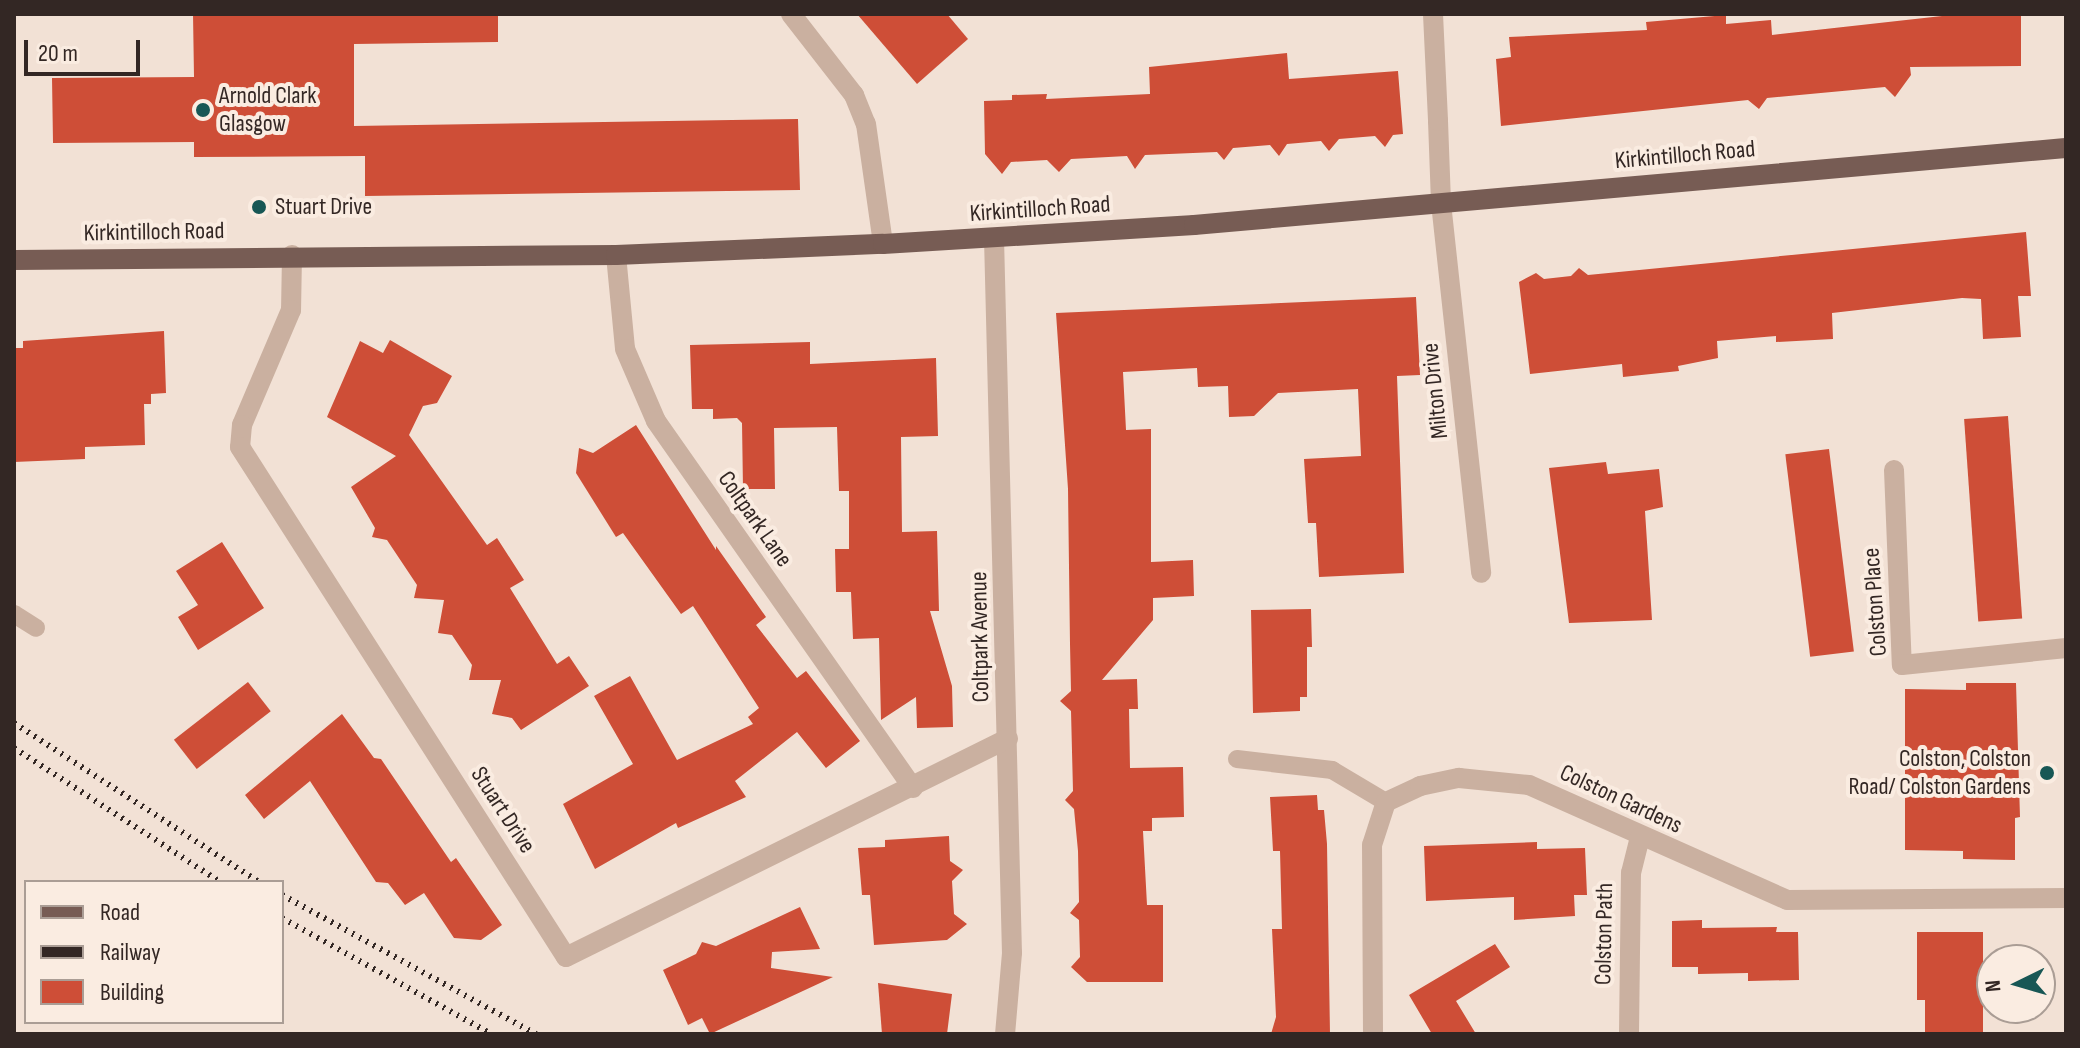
<!DOCTYPE html>
<html>
<head>
<meta charset="utf-8">
<style>
	body { margin:0 }
	#map { position:relative; width:2080px; height:1048px; overflow:hidden; background:#f2e1d5; font-family:"Sofia Sans Condensed",sans-serif }
	div>[style] { position:absolute }
	[style*='--x'] { left:calc(var(--x)*1px); top:calc(var(--y)*1px); width:calc(var(--w)*1px); rotate:calc(var(--a)*1deg) }
	.building>* { inset:0; background:#ce4e37; transform-origin:0 0 }
	.service>* { height:18px; margin:-9px; padding:0 9px; transform-origin:9px; border-radius:9px; background:#cab0a0 }
	.pedestrian>* { height:20px; margin:-10px; padding:0 10px; transform-origin:10px; border-radius:10px; background:#cab0a0 }
	.minor>* { height:20px; margin:-10px; padding:0 10px; transform-origin:10px; border-radius:10px; background:#cab0a0 }
	.primary>* { height:20px; margin:-10px; padding:0 10px; transform-origin:10px; border-radius:10px; background:#775c54 }
	.rail>* { height:6px; margin-top:-3px; transform-origin:0; background:repeating-linear-gradient(90deg,#332724 0 2px,transparent 0 8px) }
	.dots>* { width:22px; height:22px; translate:-50% -50%; box-sizing:border-box; border:4px solid #faece1; border-radius:50% }
	span { translate:-50% -50%; white-space:nowrap; text-align:center; line-height:1.15; -webkit-text-stroke:8px #faece1; paint-order:stroke }
	.poi-label { font-size:24px; color:#332724 }
	.left { translate:0 -50%; text-align:left }
	.right { translate:-100% -50%; text-align:right }
	.street-label { font-size:24px; color:#332724 }
	.frame { position:absolute; inset:0; border:16px solid #332724; pointer-events:none }
	.legend { position:absolute; left:24px; top:880px; width:260px; height:144px; box-sizing:border-box; background:#faece1; border:2px solid #aa9d95; margin:0; padding:10px 14px; list-style:none; font-size:24px; color:#332724 }
	.legend li { display:flex; align-items:center; gap:16px; height:40px }
	.legend b { width:40px; border:2px solid #aa9d95 }
	.north { position:absolute; left:1976px; top:944px; width:80px; height:80px; box-sizing:border-box; background:#faece1; border:2px solid #aa9d95; border-radius:50%; rotate:265deg; font-size:22px; font-weight:700; line-height:32px; text-align:center; color:#332724 }
	.north::after { content:''; display:block; margin:auto; width:28px; height:36px; background:#185755; clip-path:polygon(50% 0,100% 100%,50% 72%,0 100%) }
	.scale { position:absolute; left:24px; top:40px; width:116px; height:36px; box-sizing:border-box; border:4px solid #332724; border-top:0; padding-left:10px; font-size:24px; line-height:28px; white-space:nowrap; color:#332724; -webkit-text-stroke:6px #faece1; paint-order:stroke }
</style>
</head>
<body>
<div id="map">
	<div class="building">
		<i style="clip-path:polygon(193px 14px,498px 14px,498px 42px,354px 44px,354px 126px,798px 119px,800px 190px,365px 196px,365px 156px,194px 157px,194px 142px,53px 143px,52px 78px,194px 77px)"></i>
		<i style="clip-path:polygon(857px 14px,947px 14px,968px 39px,917px 84px)"></i>
		<i style="clip-path:polygon(1960px 14px,2021px 14px,2021px 66px,1910px 67px,1911px 75px,1895px 97px,1885px 87px,1767px 98px,1759px 109px,1748px 100px,1501px 126px,1496px 59px,1511px 57px,1509px 37px,1647px 30px,1646px 22px,1726px 15px,1726px 24px,1771px 20px,1772px 35px)"></i>
		<i style="clip-path:polygon(1287px 53px,1289px 79px,1398px 71px,1403px 134px,1393px 135px,1385px 147px,1375px 136px,1339px 139px,1329px 151px,1321px 141px,1287px 144px,1279px 156px,1270px 145px,1233px 148px,1224px 160px,1217px 152px,1145px 155px,1135px 169px,1127px 156px,1071px 159px,1059px 172px,1047px 160px,1011px 162px,1002px 174px,985px 154px,984px 101px,1012px 100px,1012px 95px,1047px 94px,1046px 99px,1150px 94px,1149px 67px)"></i>
		<i style="clip-path:polygon(2026px 232px,2031px 296px,2018px 296px,2021px 337px,1983px 339px,1981px 299px,1962px 298px,1832px 313px,1833px 339px,1776px 342px,1776px 336px,1717px 341px,1718px 358px,1678px 366px,1679px 371px,1623px 377px,1622px 364px,1530px 374px,1519px 282px,1536px 273px,1544px 279px,1571px 276px,1579px 268px,1588px 275px)"></i>
		<i style="clip-path:polygon(1416px 297px,1420px 375px,1397px 376px,1404px 573px,1319px 577px,1316px 523px,1308px 523px,1304px 459px,1361px 456px,1358px 389px,1278px 393px,1254px 416px,1229px 417px,1228px 386px,1198px 387px,1197px 368px,1123px 372px,1126px 430px,1151px 429px,1151px 562px,1193px 560px,1194px 596px,1153px 598px,1153px 620px,1102px 680px,1137px 679px,1138px 709px,1129px 709px,1130px 768px,1183px 767px,1184px 817px,1152px 818px,1152px 831px,1143px 831px,1147px 905px,1163px 905px,1163px 982px,1087px 982px,1071px 967px,1080px 957px,1079px 920px,1070px 913px,1079px 902px,1078px 851px,1074px 809px,1065px 800px,1073px 791px,1071px 711px,1060px 701px,1071px 691px,1070px 644px,1068px 489px,1056px 313px)"></i>
		<i style="clip-path:polygon(164px 331px,166px 393px,151px 394px,151px 404px,144px 404px,145px 445px,85px 447px,85px 459px,14px 462px,14px 348px,23px 348px,23px 341px)"></i>
		<i style="clip-path:polygon(390px 340px,452px 376px,437px 403px,423px 406px,409px 435px,487px 545px,497px 538px,524px 580px,510px 588px,557px 664px,569px 656px,589px 686px,521px 730px,512px 718px,492px 714px,501px 680px,469px 680px,472px 665px,452px 635px,438px 633px,444px 600px,414px 598px,417px 585px,387px 540px,372px 537px,375px 528px,351px 487px,396px 456px,327px 417px,360px 341px,383px 353px)"></i>
		<i style="clip-path:polygon(810px 342px,810px 364px,936px 358px,938px 436px,901px 437px,902px 532px,937px 531px,939px 611px,930px 611px,952px 686px,953px 727px,917px 728px,916px 697px,881px 720px,879px 638px,853px 639px,851px 592px,836px 592px,835px 549px,849px 549px,849px 491px,839px 491px,837px 427px,774px 428px,775px 489px,743px 489px,742px 423px,737px 418px,713px 419px,713px 409px,692px 409px,690px 345px)"></i>
		<i style="left:2008px;top:416px;width:203px;height:44px;rotate:86deg"></i>
		<i style="clip-path:polygon(636px 425px,716px 550px,716px 546px,766px 617px,756px 625px,797px 678px,806px 671px,860px 741px,826px 768px,797px 732px,735px 781px,746px 797px,678px 828px,676px 823px,595px 869px,563px 804px,633px 764px,594px 696px,630px 676px,677px 760px,753px 724px,748px 717px,759px 708px,693px 606px,681px 614px,623px 533px,616px 537px,576px 473px,579px 448px,593px 453px)"></i>
		<i style="left:1829px;top:449px;width:204px;height:44px;rotate:83deg"></i>
		<i style="clip-path:polygon(1606px 462px,1608px 474px,1659px 469px,1663px 507px,1645px 511px,1652px 620px,1569px 623px,1549px 468px)"></i>
		<i style="clip-path:polygon(222px 542px,264px 608px,198px 650px,178px 617px,198px 605px,176px 571px)"></i>
		<i style="clip-path:polygon(1311px 609px,1312px 647px,1307px 647px,1307px 697px,1300px 697px,1300px 711px,1253px 713px,1251px 610px)"></i>
		<i style="left:248px;top:682px;width:37px;height:94px;rotate:52deg"></i>
		<i style="clip-path:polygon(1966px 683px,2016px 683px,2020px 817px,2015px 818px,2015px 860px,1963px 859px,1963px 851px,1905px 850px,1905px 689px,1966px 690px)"></i>
		<i style="clip-path:polygon(342px 714px,374px 758px,381px 759px,451px 862px,456px 858px,502px 925px,481px 940px,454px 938px,424px 893px,405px 905px,388px 883px,376px 882px,310px 781px,264px 819px,245px 795px)"></i>
		<i style="clip-path:polygon(1317px 795px,1318px 810px,1324px 810px,1327px 844px,1330px 1034px,1271px 1034px,1276px 1017px,1272px 929px,1282px 929px,1280px 851px,1273px 851px,1270px 797px)"></i>
		<i style="clip-path:polygon(949px 836px,950px 861px,963px 870px,952px 881px,954px 914px,967px 924px,947px 940px,874px 945px,870px 895px,862px 895px,858px 848px,885px 847px,885px 840px)"></i>
		<i style="clip-path:polygon(1537px 842px,1537px 849px,1585px 848px,1587px 895px,1574px 895px,1575px 916px,1514px 920px,1514px 897px,1426px 901px,1424px 846px)"></i>
		<i style="clip-path:polygon(800px 907px,820px 949px,772px 952px,771px 968px,833px 977px,710px 1034px,702px 1018px,688px 1025px,663px 970px,696px 954px,702px 942px,716px 946px)"></i>
		<i style="clip-path:polygon(1702px 920px,1702px 928px,1777px 927px,1776px 932px,1798px 932px,1799px 980px,1748px 981px,1748px 973px,1698px 974px,1698px 967px,1672px 967px,1672px 921px)"></i>
		<i style="clip-path:polygon(1917px 932px,1983px 932px,1983px 1034px,1925px 1034px,1925px 1000px,1917px 1000px)"></i>
		<i style="clip-path:polygon(1495px 944px,1510px 967px,1456px 1001px,1476px 1034px,1432px 1034px,1409px 995px)"></i>
		<i style="clip-path:polygon(878px 983px,952px 994px,947px 1034px,882px 1034px)"></i>
	</div>
	<div class="service">
		<i style="--x:14;--y:614;--w:26;--a:32"></i>
		<i style="--x:1237;--y:759;--w:96;--a:6.6"></i>
		<i style="--x:1332;--y:770;--w:63;--a:30.7"></i>
	</div>
	<div class="pedestrian">
		<i style="--x:1438;--y:121;--w:82;--a:87.9"></i>
	</div>
	<div class="minor">
		<i style="--x:791;--y:14;--w:103;--a:52.1"></i>
		<i style="--x:854;--y:95;--w:31;--a:68"></i>
		<i style="--x:866;--y:124;--w:121;--a:81.9"></i>
		<i style="--x:1433;--y:14;--w:107;--a:87.3"></i>
		<i style="--x:1441;--y:203;--w:372;--a:83.8"></i>
		<i style="--x:994;--y:238;--w:715;--a:88.56"></i>
		<i style="--x:1012;--y:953;--w:81;--a:94.9"></i>
		<i style="--x:292;--y:255;--w:55;--a:91"></i>
		<i style="--x:291;--y:310;--w:125;--a:113.1"></i>
		<i style="--x:242;--y:425;--w:22;--a:95"></i>
		<i style="--x:240;--y:447;--w:605;--a:57.41"></i>
		<i style="--x:566;--y:957;--w:493;--a:-26.3"></i>
		<i style="--x:616;--y:255;--w:94;--a:84.5"></i>
		<i style="--x:625;--y:349;--w:78;--a:66.7"></i>
		<i style="--x:656;--y:421;--w:448;--a:55"></i>
		<i style="--x:1894;--y:470;--w:195;--a:87.7"></i>
		<i style="--x:1902;--y:665;--w:165;--a:-5.9"></i>
		<i style="--x:1373;--y:1034;--w:189;--a:-90.3"></i>
		<i style="--x:1372;--y:845;--w:45;--a:-72"></i>
		<i style="--x:1386;--y:802;--w:38;--a:-25"></i>
		<i style="--x:1420;--y:786;--w:40;--a:-12"></i>
		<i style="--x:1459;--y:778;--w:70;--a:5.7"></i>
		<i style="--x:1529;--y:785;--w:282;--a:24"></i>
		<i style="--x:1787;--y:900;--w:279;--a:-0.4"></i>
		<i style="--x:1629;--y:1034;--w:161;--a:-89.3"></i>
		<i style="--x:1631;--y:873;--w:37;--a:-76"></i>
	</div>
	<div class="primary">
		<i style="--x:14;--y:260;--w:602;--a:-0.48"></i>
		<i style="--x:616;--y:255;--w:267;--a:-2.4"></i>
		<i style="--x:883;--y:244;--w:312;--a:-3.5"></i>
		<i style="--x:1194;--y:225;--w:875;--a:-5.05"></i>
	</div>
	<div class="rail">
		<i style="--x:14;--y:723;--w:292;--a:33"></i>
		<i style="--x:14;--y:748;--w:246;--a:33"></i>
		<i style="--x:282;--y:895;--w:290;--a:28.7"></i>
		<i style="--x:282;--y:918;--w:239;--a:29"></i>
	</div>
	<div class="dots">
		<i style="left:203px;top:110px;background:#185755"></i>
		<i style="left:259px;top:207px;background:#185755"></i>
		<i style="left:2047px;top:773px;background:#185755"></i>
	</div>
	<div class="poi-label">
		<span class="left" style="left:219px;top:110px">Arnold Clark<br>Glasgow</span>
		<span class="left" style="left:275px;top:207px">Stuart Drive</span>
		<span class="right" style="left:2031px;top:773px">Colston, Colston<br>Road/ Colston Gardens</span>
	</div>
	<div class="street-label">
		<span style="left:1685px;top:155px;rotate:-5deg">Kirkintilloch Road</span>
		<span style="left:1040px;top:209px;rotate:-4deg">Kirkintilloch Road</span>
		<span style="left:154px;top:232px;rotate:-1deg">Kirkintilloch Road</span>
		<span style="left:1435px;top:391px;rotate:-96deg">Milton Drive</span>
		<span style="left:755px;top:519px;rotate:55deg">Coltpark Lane</span>
		<span style="left:1875px;top:602px;rotate:-94deg">Colston Place</span>
		<span style="left:980px;top:637px;rotate:-91deg">Coltpark Avenue</span>
		<span style="left:1621px;top:799px;rotate:25deg">Colston Gardens</span>
		<span style="left:503px;top:810px;rotate:57deg">Stuart Drive</span>
		<span style="left:1604px;top:934px;rotate:-89deg">Colston Path</span>
	</div>
	<div class="frame"></div>
	<ul class="legend">
	<li><b style="height:10px;background:#775c54"></b>Road</li>
	<li><b style="height:10px;background:#332724"></b>Railway</li>
	<li><b style="height:22px;background:#ce4e37"></b>Building</li>
	</ul>
	<div class="north">N</div>
	<div class="scale">20 m</div>
</div>
</body>
</html>
